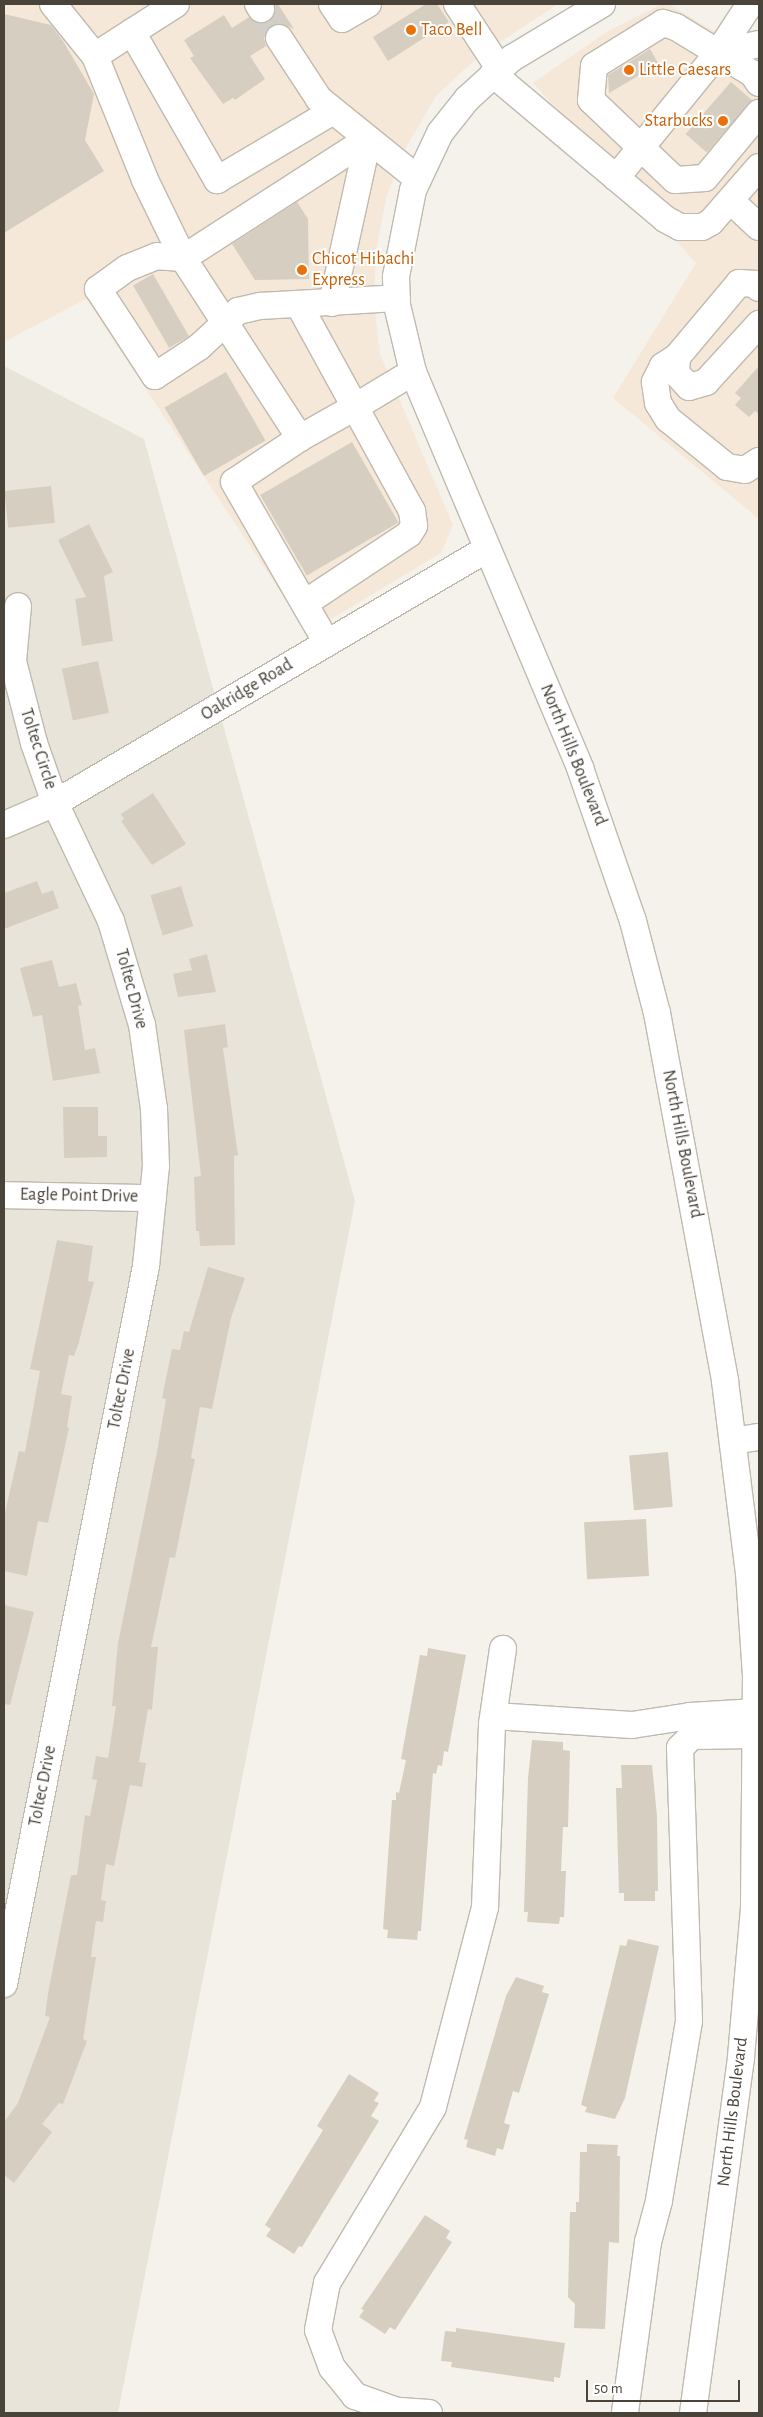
<!DOCTYPE html>
<html>
<head>
<meta charset="utf-8">
<style>
	body { margin:0 }
	#map { position:relative; width:763px; height:2417px; overflow:hidden; background:#f5f2ec; font-family:"Alegreya Sans",sans-serif }
	div>[style] { position:absolute }
	[style*='--x'] { left:calc(var(--x)*1px); top:calc(var(--y)*1px); width:calc(var(--w)*1px); rotate:calc(var(--a)*1deg) }
	.residential>* { inset:0; background:#e9e4da }
	.commercial>* { inset:0; background:#f5e8d9 }
	.building>* { inset:0; background:#d6cec1; transform-origin:0 0 }
	.minor-tunnel>* { height:26px; margin-top:-13px; transform-origin:0; background:repeating-linear-gradient(90deg,#d3cfc8 0 26px,transparent 0 39px) }
	.roads { filter:drop-shadow(1px 0 #c0baae) drop-shadow(-1px 0 #c0baae) drop-shadow(0 1px #c0baae) drop-shadow(0 -1px #c0baae) }
	.minor>* { height:26px; margin:-13px; padding:0 13px; transform-origin:13px; border-radius:13px; background:#fff }
	.dots>* { width:14px; height:14px; translate:-50% -50%; box-sizing:border-box; border:2px solid #fff; border-radius:50% }
	span { translate:-50% -50%; white-space:nowrap; text-align:center; line-height:1.15; -webkit-text-stroke:4px #fff; paint-order:stroke }
	.food-label { font-size:18px; color:#c56008 }
	.left { translate:0 -50%; text-align:left }
	.right { translate:-100% -50%; text-align:right }
	.street-label { font-size:18px; color:#494339 }
	.frame { position:absolute; inset:0; border:5px solid #494339; pointer-events:none }
	.scale { position:absolute; left:586px; top:2380px; width:154px; height:22px; box-sizing:border-box; border:2px solid #494339; border-top:0; padding-left:6px; font-size:15px; line-height:18px; white-space:nowrap; color:#494339; -webkit-text-stroke:4px #fff; paint-order:stroke }
</style>
</head>
<body>
<div id="map">
	<div class="residential">
		<i style="clip-path:polygon(4px 366px,144px 439px,355px 1201px,118px 2413px,4px 2413px)"></i>
	</div>
	<div class="commercial">
		<i style="clip-path:polygon(4px 4px,558px 4px,480px 55px,436px 96px,405px 149px,386px 198px,376px 252px,374px 303px,380px 354px,453px 525px,441px 553px,308px 633px,86px 299px,4px 342px)"></i>
		<i style="clip-path:polygon(662px 4px,668px 4px,711px 29px,759px 48px,759px 519px,613px 398px,696px 263px,533px 83px,608px 31px)"></i>
	</div>
	<div class="building">
		<i style="clip-path:polygon(275px 4px,278px 4px,294px 29px,279px 23px,270px 26px,264px 38px,266px 46px,250px 56px,265px 79px,235px 100px,233px 98px,223px 104px,190px 58px,194px 56px,184px 40px,224px 15px,232px 28px,249px 17px,261px 24px,268px 22px,274px 16px)"></i>
		<i style="clip-path:polygon(426px 4px,437px 4px,449px 22px,388px 61px,373px 37px)"></i>
		<i style="clip-path:polygon(4px 14px,51px 25px,63px 41px,94px 94px,85px 140px,104px 171px,4px 233px)"></i>
		<i style="clip-path:polygon(650px 49px,661px 68px,648px 76px,645px 72px,609px 93px,608px 75px)"></i>
		<i style="left:731px;top:82px;width:28px;height:69px;rotate:41deg"></i>
		<i style="clip-path:polygon(297px 202px,308px 219px,309px 279px,255px 280px,232px 244px)"></i>
		<i style="left:153px;top:274px;width:72px;height:23px;rotate:60deg"></i>
		<i style="clip-path:polygon(759px 366px,759px 414px,755px 411px,749px 417px,735px 405px,741px 398px,735px 393px)"></i>
		<i style="left:226px;top:372px;width:79px;height:71px;rotate:60deg"></i>
		<i style="left:352px;top:442px;width:93px;height:106px;rotate:60deg"></i>
		<i style="left:51px;top:486px;width:37px;height:47px;rotate:84deg"></i>
		<i style="clip-path:polygon(89px 524px,113px 572px,104px 576px,113px 641px,82px 646px,75px 599px,86px 597px,58px 540px)"></i>
		<i style="left:98px;top:661px;width:53px;height:37px;rotate:78deg"></i>
		<i style="clip-path:polygon(153px 793px,186px 844px,152px 865px,121px 821px,124px 819px,121px 814px)"></i>
		<i style="clip-path:polygon(37px 881px,42px 894px,53px 890px,59px 908px,4px 929px,4px 893px)"></i>
		<i style="left:181px;top:886px;width:42px;height:32px;rotate:73deg"></i>
		<i style="clip-path:polygon(207px 954px,216px 992px,178px 997px,173px 974px,192px 970px,189px 959px)"></i>
		<i style="clip-path:polygon(52px 960px,59px 987px,76px 983px,82px 1005px,78px 1006px,85px 1050px,95px 1048px,100px 1073px,53px 1081px,42px 1015px,33px 1017px,20px 968px)"></i>
		<i style="clip-path:polygon(225px 1024px,228px 1047px,223px 1048px,238px 1155px,234px 1156px,235px 1245px,200px 1246px,199px 1231px,196px 1231px,194px 1177px,201px 1176px,184px 1030px)"></i>
		<i style="clip-path:polygon(63px 1107px,98px 1107px,98px 1136px,107px 1136px,107px 1157px,64px 1158px)"></i>
		<i style="clip-path:polygon(57px 1240px,93px 1246px,88px 1281px,94px 1282px,79px 1342px,74px 1356px,69px 1355px,61px 1394px,72px 1396px,67px 1427px,69px 1428px,48px 1523px,38px 1521px,27px 1576px,4px 1571px,4px 1517px,19px 1451px,25px 1452px,40px 1371px,30px 1369px)"></i>
		<i style="clip-path:polygon(208px 1267px,245px 1278px,231px 1318px,212px 1409px,200px 1407px,191px 1458px,195px 1459px,175px 1558px,170px 1557px,151px 1647px,158px 1647px,152px 1710px,148px 1709px,139px 1762px,146px 1763px,142px 1787px,130px 1785px,114px 1866px,106px 1864px,101px 1900px,106px 1901px,103px 1922px,96px 1921px,91px 1957px,96px 1957px,83px 2039px,87px 2041px,63px 2104px,59px 2103px,42px 2124px,52px 2132px,14px 2183px,4px 2175px,4px 2122px,18px 2103px,50px 2017px,45px 2016px,48px 1993px,71px 1875px,77px 1875px,85px 1815px,90px 1816px,97px 1780px,92px 1779px,96px 1756px,108px 1758px,116px 1706px,112px 1706px,118px 1643px,157px 1452px,166px 1399px,162px 1398px,172px 1349px,180px 1350px,184px 1331px,189px 1332px)"></i>
		<i style="left:668px;top:1452px;width:55px;height:39px;rotate:85deg"></i>
		<i style="left:646px;top:1519px;width:57px;height:62px;rotate:87deg"></i>
		<i style="clip-path:polygon(4px 1605px,34px 1612px,10px 1705px,4px 1704px)"></i>
		<i style="clip-path:polygon(428px 1648px,466px 1655px,448px 1752px,444px 1751px,442px 1766px,438px 1765px,436px 1774px,433px 1773px,421px 1931px,418px 1931px,417px 1940px,387px 1938px,388px 1930px,383px 1929px,392px 1800px,396px 1800px,396px 1792px,399px 1793px,406px 1760px,401px 1759px,420px 1655px,427px 1656px)"></i>
		<i style="clip-path:polygon(532px 1740px,563px 1742px,563px 1750px,570px 1751px,568px 1827px,563px 1827px,561px 1871px,566px 1871px,564px 1917px,560px 1917px,559px 1924px,527px 1922px,528px 1912px,524px 1912px,528px 1778px)"></i>
		<i style="clip-path:polygon(621px 1765px,652px 1765px,657px 1816px,658px 1891px,655px 1891px,655px 1901px,624px 1901px,624px 1893px,619px 1893px,616px 1788px,622px 1788px)"></i>
		<i style="clip-path:polygon(628px 1939px,659px 1946px,625px 2098px,615px 2119px,585px 2112px,587px 2107px,581px 2105px,620px 1945px,626px 1946px)"></i>
		<i style="clip-path:polygon(516px 1977px,544px 1986px,542px 1992px,549px 1994px,519px 2093px,513px 2091px,504px 2123px,510px 2125px,503px 2150px,497px 2148px,495px 2156px,466px 2147px,468px 2140px,464px 2139px,506px 1996px)"></i>
		<i style="clip-path:polygon(349px 2074px,379px 2093px,374px 2101px,379px 2103px,371px 2116px,379px 2121px,302px 2247px,299px 2246px,294px 2254px,266px 2236px,271px 2229px,265px 2225px,323px 2130px,317px 2126px)"></i>
		<i style="clip-path:polygon(587px 2144px,618px 2145px,617px 2156px,620px 2156px,619px 2243px,609px 2242px,605px 2329px,574px 2328px,575px 2304px,568px 2297px,570px 2212px,576px 2212px,576px 2202px,579px 2202px,580px 2152px,587px 2152px)"></i>
		<i style="clip-path:polygon(425px 2215px,450px 2231px,446px 2238px,452px 2242px,395px 2330px,390px 2327px,385px 2334px,359px 2317px,364px 2310px,361px 2309px)"></i>
		<i style="clip-path:polygon(456px 2328px,565px 2343px,560px 2378px,554px 2377px,554px 2382px,451px 2367px,452px 2362px,441px 2361px,445px 2331px,456px 2332px)"></i>
	</div>
	<div class="minor-tunnel">
		<i style="--x:261;--y:9;--w:34;--a:58"></i>
	</div>
	<div class="roads">
		<div class="minor">
			<i style="--x:53;--y:4;--w:67;--a:51.1"></i>
			<i style="--x:95;--y:56;--w:44;--a:-33"></i>
			<i style="--x:176;--y:4;--w:52;--a:147.5"></i>
			<i style="--x:132;--y:32;--w:171;--a:60.1"></i>
			<i style="--x:217;--y:180;--w:135;--a:-30.7"></i>
			<i style="--x:258;--y:4;--w:6;--a:59"></i>
			<i style="--x:332;--y:4;--w:18;--a:56"></i>
			<i style="--x:342;--y:19;--w:30;--a:-30"></i>
			<i style="--x:457;--y:4;--w:77;--a:56.7"></i>
			<i style="--x:602;--y:4;--w:105;--a:149"></i>
			<i style="--x:512;--y:58;--w:61;--a:137.7"></i>
			<i style="--x:467;--y:99;--w:43;--a:128.5"></i>
			<i style="--x:440;--y:133;--w:63;--a:115.3"></i>
			<i style="--x:413;--y:190;--w:89;--a:101.1"></i>
			<i style="--x:396;--y:277;--w:28;--a:88"></i>
			<i style="--x:397;--y:305;--w:69;--a:76.6"></i>
			<i style="--x:413;--y:372;--w:430;--a:67.1"></i>
			<i style="--x:580;--y:768;--w:162;--a:70.9"></i>
			<i style="--x:633;--y:921;--w:95;--a:75.4"></i>
			<i style="--x:657;--y:1013;--w:374;--a:79.5"></i>
			<i style="--x:725;--y:1381;--w:193;--a:82.9"></i>
			<i style="--x:749;--y:1573;--w:102;--a:86.1"></i>
			<i style="--x:756;--y:1675;--w:233;--a:90.5"></i>
			<i style="--x:754;--y:1908;--w:151;--a:95"></i>
			<i style="--x:741;--y:2058;--w:358;--a:97.7"></i>
			<i style="--x:279;--y:38;--w:73;--a:56.7"></i>
			<i style="--x:319;--y:99;--w:126;--a:38.9"></i>
			<i style="--x:718;--y:53;--w:42;--a:-12.4"></i>
			<i style="--x:95;--y:56;--w:134;--a:68"></i>
			<i style="--x:145;--y:180;--w:87;--a:64"></i>
			<i style="--x:183;--y:258;--w:215;--a:57"></i>
			<i style="--x:300;--y:438;--w:79;--a:146.3"></i>
			<i style="--x:234;--y:482;--w:186;--a:60"></i>
			<i style="--x:493;--y:74;--w:225;--a:40.1"></i>
			<i style="--x:665;--y:219;--w:17;--a:28"></i>
			<i style="--x:680;--y:227;--w:22;--a:0"></i>
			<i style="--x:702;--y:227;--w:10;--a:-29"></i>
			<i style="--x:711;--y:222;--w:73;--a:-48.9"></i>
			<i style="--x:759;--y:83;--w:11;--a:-124"></i>
			<i style="--x:753;--y:74;--w:90;--a:-148.6"></i>
			<i style="--x:676;--y:27;--w:14;--a:-163"></i>
			<i style="--x:663;--y:23;--w:81;--a:148.1"></i>
			<i style="--x:594;--y:66;--w:34;--a:95"></i>
			<i style="--x:591;--y:100;--w:116;--a:43.6"></i>
			<i style="--x:675;--y:180;--w:30;--a:-4"></i>
			<i style="--x:705;--y:178;--w:85;--a:-50.3"></i>
			<i style="--x:368;--y:139;--w:220;--a:147.2"></i>
			<i style="--x:183;--y:258;--w:26;--a:-176"></i>
			<i style="--x:157;--y:256;--w:32;--a:158"></i>
			<i style="--x:127;--y:268;--w:36;--a:144"></i>
			<i style="--x:98;--y:289;--w:104;--a:56.8"></i>
			<i style="--x:155;--y:376;--w:53;--a:-33.4"></i>
			<i style="--x:199;--y:347;--w:53;--a:-42.7"></i>
			<i style="--x:238;--y:311;--w:23;--a:-13"></i>
			<i style="--x:260;--y:306;--w:137;--a:-3.3"></i>
			<i style="--x:616;--y:178;--w:161;--a:-50.8"></i>
			<i style="--x:718;--y:53;--w:59;--a:-56.9"></i>
			<i style="--x:731;--y:201;--w:38;--a:43"></i>
			<i style="--x:759;--y:288;--w:6;--a:-135"></i>
			<i style="--x:755;--y:284;--w:16;--a:-176"></i>
			<i style="--x:739;--y:283;--w:97;--a:130"></i>
			<i style="--x:677;--y:357;--w:16;--a:94"></i>
			<i style="--x:676;--y:373;--w:19;--a:47"></i>
			<i style="--x:689;--y:387;--w:18;--a:-16"></i>
			<i style="--x:706;--y:382;--w:79;--a:-47.6"></i>
			<i style="--x:332;--y:303;--w:168;--a:-77.6"></i>
			<i style="--x:299;--y:305;--w:116;--a:61.2"></i>
			<i style="--x:355;--y:407;--w:68;--a:-31.1"></i>
			<i style="--x:677;--y:357;--w:17;--a:147"></i>
			<i style="--x:663;--y:366;--w:18;--a:117"></i>
			<i style="--x:655;--y:382;--w:21;--a:82"></i>
			<i style="--x:658;--y:403;--w:19;--a:58"></i>
			<i style="--x:668;--y:419;--w:76;--a:39.1"></i>
			<i style="--x:727;--y:467;--w:18;--a:9"></i>
			<i style="--x:745;--y:470;--w:17;--a:-33"></i>
			<i style="--x:300;--y:438;--w:63;--a:-29.4"></i>
			<i style="--x:355;--y:407;--w:119;--a:61.3"></i>
			<i style="--x:412;--y:511;--w:15;--a:82"></i>
			<i style="--x:414;--y:526;--w:9;--a:122"></i>
			<i style="--x:409;--y:534;--w:125;--a:146.4"></i>
			<i style="--x:4;--y:825;--w:56;--a:-23.3"></i>
			<i style="--x:55;--y:803;--w:501;--a:-30.45"></i>
			<i style="--x:4;--y:1195;--w:149;--a:1.2"></i>
			<i style="--x:733;--y:1441;--w:26;--a:-9"></i>
			<i style="--x:494;--y:1716;--w:138;--a:3.7"></i>
			<i style="--x:632;--y:1725;--w:59;--a:-8.8"></i>
			<i style="--x:690;--y:1716;--w:20;--a:84"></i>
			<i style="--x:692;--y:1736;--w:17;--a:135"></i>
			<i style="--x:680;--y:1748;--w:273;--a:88.1"></i>
			<i style="--x:689;--y:2021;--w:182;--a:99.5"></i>
			<i style="--x:659;--y:2201;--w:42;--a:105"></i>
			<i style="--x:648;--y:2242;--w:173;--a:97.7"></i>
			<i style="--x:690;--y:1716;--w:66;--a:-3.5"></i>
			<i style="--x:692;--y:1736;--w:65;--a:-0.9"></i>
			<i style="--x:4;--y:1984;--w:732;--a:-78.81"></i>
			<i style="--x:146;--y:1266;--w:100;--a:-84.3"></i>
			<i style="--x:156;--y:1166;--w:57;--a:-92"></i>
			<i style="--x:154;--y:1109;--w:85;--a:-98.1"></i>
			<i style="--x:142;--y:1025;--w:109;--a:-106.6"></i>
			<i style="--x:111;--y:921;--w:131;--a:-115.4"></i>
			<i style="--x:55;--y:803;--w:64;--a:-109.3"></i>
			<i style="--x:34;--y:743;--w:85;--a:-104.4"></i>
			<i style="--x:13;--y:661;--w:55;--a:-84.8"></i>
			<i style="--x:429;--y:2413;--w:32;--a:-176"></i>
			<i style="--x:397;--y:2411;--w:45;--a:-160.3"></i>
			<i style="--x:355;--y:2396;--w:36;--a:-129"></i>
			<i style="--x:332;--y:2368;--w:40;--a:-110.2"></i>
			<i style="--x:318;--y:2330;--w:48;--a:-79.2"></i>
			<i style="--x:327;--y:2283;--w:205;--a:-58.9"></i>
			<i style="--x:433;--y:2107;--w:207;--a:-75.4"></i>
			<i style="--x:485;--y:1907;--w:183;--a:-87.8"></i>
			<i style="--x:492;--y:1724;--w:76;--a:-81.7"></i>
		</div>
	</div>
	<div class="dots">
		<i style="left:411px;top:30px;background:#e8710a"></i>
		<i style="left:629px;top:70px;background:#e8710a"></i>
		<i style="left:723px;top:121px;background:#e8710a"></i>
		<i style="left:302px;top:270px;background:#e8710a"></i>
	</div>
	<div class="food-label">
		<span class="left" style="left:421px;top:30px">Taco Bell</span>
		<span class="left" style="left:639px;top:70px">Little Caesars</span>
		<span class="right" style="left:713px;top:121px">Starbucks</span>
		<span class="left" style="left:312px;top:270px">Chicot Hibachi<br>Express</span>
	</div>
	<div class="street-label">
		<span style="left:247px;top:690px;rotate:-31deg">Oakridge Road</span>
		<span style="left:38px;top:749px;rotate:72deg">Toltec Circle</span>
		<span style="left:573px;top:755px;rotate:68deg">North Hills Boulevard</span>
		<span style="left:131px;top:989px;rotate:75deg">Toltec Drive</span>
		<span style="left:682px;top:1144px;rotate:79deg">North Hills Boulevard</span>
		<span style="left:79px;top:1196px;rotate:1deg">Eagle Point Drive</span>
		<span style="left:122px;top:1389px;rotate:-79deg">Toltec Drive</span>
		<span style="left:43px;top:1786px;rotate:-79deg">Toltec Drive</span>
		<span style="left:733px;top:2112px;rotate:-83deg">North Hills Boulevard</span>
	</div>
	<div class="frame"></div>
	<div class="scale">50 m</div>
</div>
</body>
</html>
